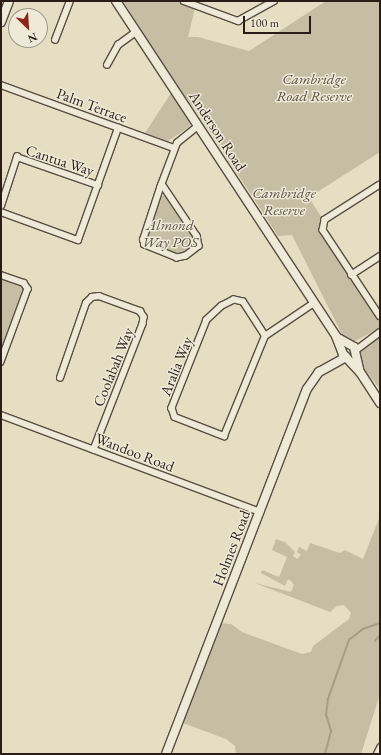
<!DOCTYPE html>
<html>
<head>
<meta charset="utf-8">
<style>
	body { margin:0 }
	#map { position:relative; width:381px; height:755px; overflow:hidden; background:#e6dec2; font-family:"EB Garamond",serif }
	div>[style] { position:absolute }
	[style*='--x'] { left:calc(var(--x)*1px); top:calc(var(--y)*1px); width:calc(var(--w)*1px); rotate:calc(var(--a)*1deg) }
	.green>* { inset:0; background:#c6bda5 }
	.stream>* { height:1.5px; margin:-0.75px; padding:0 0.75px; transform-origin:0.75px; border-radius:0.75px; background:#a69c88 }
	.roads { filter:drop-shadow(1px 0 #594d42) drop-shadow(-1px 0 #594d42) drop-shadow(0 1px #594d42) drop-shadow(0 -1px #594d42) }
	.street>* { height:5.5px; margin:-2.75px; padding:0 2.75px; transform-origin:2.75px; border-radius:2.75px; background:#efead7 }
	.secondary>* { height:8px; margin:-4px; padding:0 4px; transform-origin:4px; border-radius:4px; background:#efead7 }
	span { translate:-50% -50%; white-space:nowrap; text-align:center; line-height:1.15; -webkit-text-stroke:3px #efead7; paint-order:stroke }
	.park-label { font-size:15px; color:#594d42; font-style:italic }
	.street-label { font-size:15px; color:#2a1d18 }
	.frame { position:absolute; inset:0; border:2px solid #2a1d18; pointer-events:none }
	.north { position:absolute; left:8px; top:8px; width:40px; height:40px; box-sizing:border-box; background:#efead7; border:1px solid #a0988b; border-radius:50%; rotate:155deg; font-size:11px; font-weight:700; line-height:16px; text-align:center; color:#2a1d18 }
	.north::after { content:''; display:block; margin:auto; width:14px; height:18px; background:#8f2418; clip-path:polygon(50% 0,100% 100%,50% 72%,0 100%) }
	.scale { position:absolute; left:243px; top:16px; width:68px; height:18px; box-sizing:border-box; border:2px solid #2a1d18; border-top:0; padding-left:5px; font-size:12px; line-height:14px; white-space:nowrap; color:#2a1d18; -webkit-text-stroke:3px #efead7; paint-order:stroke }
</style>
</head>
<body>
<div id="map">
	<div class="green">
		<i style="clip-path:polygon(123px 1px,176px 1px,195px 8px,188px 37px,198px 37px,249px 51px,326px 1px,380px 1px,380px 152px,311px 196px,311px 201px,324px 221px,321px 231px,380px 321px,380px 328px,353px 342px,343px 336px,292px 235px,278px 236px,196px 110px,176px 85px)"></i>
		<i style="clip-path:polygon(171px 93px,191px 123px,189px 127px,168px 141px,145px 133px)"></i>
		<i style="clip-path:polygon(167px 193px,197px 236px,199px 246px,177px 258px,149px 245px,146px 239px,161px 197px)"></i>
		<i style="clip-path:polygon(1px 278px,21px 285px,24px 289px,4px 347px,1px 348px)"></i>
		<i style="clip-path:polygon(380px 336px,380px 389px,363px 368px,359px 351px)"></i>
		<i style="clip-path:polygon(380px 516px,380px 694px,361px 754px,236px 754px,235px 746px,226px 739px,183px 723px,220px 623px,231px 624px,242px 632px,302px 654px,311px 652px,313px 646px,349px 619px,351px 613px,344px 605px,337px 606px,330px 612px,255px 583px,291px 592px,294px 585px,291px 581px,288px 579px,285px 586px,261px 573px,262px 570px,279px 577px,287px 557px,272px 550px,276px 539px,285px 542px,295px 552px,293px 556px,297px 559px,301px 555px,297px 552px,299px 547px,307px 551px,310px 543px,340px 553px,345px 550px,363px 559px)"></i>
	</div>
	<div class="stream">
		<i style="--x:375;--y:641;--w:8;--a:-50"></i>
		<i style="--x:325;--y:754;--w:24;--a:-75"></i>
		<i style="--x:331;--y:731;--w:17;--a:-107"></i>
		<i style="--x:326;--y:715;--w:16;--a:-83"></i>
		<i style="--x:328;--y:699;--w:63;--a:-70.4"></i>
		<i style="--x:349;--y:640;--w:18;--a:-38"></i>
		<i style="--x:363;--y:629;--w:18;--a:-19"></i>
	</div>
	<div class="roads">
		<div class="street">
			<i style="--x:184;--y:1;--w:58;--a:20.3"></i>
			<i style="--x:238;--y:21;--w:41;--a:-29.1"></i>
			<i style="--x:55;--y:40;--w:42;--a:-69"></i>
			<i style="--x:107;--y:65;--w:23;--a:-61"></i>
			<i style="--x:118;--y:45;--w:22;--a:-36"></i>
			<i style="--x:1;--y:85;--w:184;--a:20"></i>
			<i style="--x:162;--y:184;--w:63;--a:56.1"></i>
			<i style="--x:197;--y:236;--w:10;--a:79"></i>
			<i style="--x:199;--y:246;--w:16;--a:142"></i>
			<i style="--x:186;--y:256;--w:9;--a:167"></i>
			<i style="--x:177;--y:258;--w:35;--a:-158"></i>
			<i style="--x:145;--y:245;--w:5;--a:-112"></i>
			<i style="--x:143;--y:240;--w:55;--a:-71.9"></i>
			<i style="--x:160;--y:188;--w:48;--a:-69.3"></i>
			<i style="--x:177;--y:143;--w:27;--a:-39"></i>
			<i style="--x:380;--y:185;--w:65;--a:147.5"></i>
			<i style="--x:325;--y:220;--w:10;--a:101"></i>
			<i style="--x:323;--y:230;--w:103;--a:56.5"></i>
			<i style="--x:1;--y:206;--w:52;--a:-71.9"></i>
			<i style="--x:17;--y:157;--w:86;--a:19.1"></i>
			<i style="--x:1;--y:212;--w:82;--a:20"></i>
			<i style="--x:78;--y:240;--w:119;--a:-70.3"></i>
			<i style="--x:1;--y:275;--w:24;--a:19"></i>
			<i style="--x:24;--y:283;--w:7;--a:56"></i>
			<i style="--x:28;--y:289;--w:78;--a:110.3"></i>
			<i style="--x:351;--y:275;--w:35;--a:-33"></i>
			<i style="--x:265;--y:336;--w:40;--a:-122.9"></i>
			<i style="--x:243;--y:302;--w:9;--a:-167"></i>
			<i style="--x:234;--y:300;--w:13;--a:153"></i>
			<i style="--x:222;--y:306;--w:21;--a:137"></i>
			<i style="--x:207;--y:320;--w:95;--a:111.7"></i>
			<i style="--x:172;--y:408;--w:9;--a:72"></i>
			<i style="--x:175;--y:417;--w:53;--a:21.2"></i>
			<i style="--x:224;--y:436;--w:108;--a:-67.7"></i>
			<i style="--x:265;--y:336;--w:59;--a:-34"></i>
			<i style="--x:355;--y:351;--w:31;--a:-37"></i>
			<i style="--x:60;--y:378;--w:79;--a:-70.9"></i>
			<i style="--x:86;--y:303;--w:8;--a:-45"></i>
			<i style="--x:92;--y:297;--w:7;--a:-8"></i>
			<i style="--x:99;--y:296;--w:44;--a:20.1"></i>
			<i style="--x:140;--y:311;--w:7;--a:56"></i>
			<i style="--x:144;--y:317;--w:7;--a:98"></i>
			<i style="--x:143;--y:324;--w:135;--a:111.3"></i>
			<i style="--x:1;--y:415;--w:277;--a:20.5"></i>
			<i style="--x:377;--y:754;--w:7;--a:-63"></i>
		</div>
		<div class="secondary">
			<i style="--x:116;--y:1;--w:401;--a:56.7"></i>
			<i style="--x:336;--y:336;--w:19;--a:69"></i>
			<i style="--x:343;--y:354;--w:25;--a:47"></i>
			<i style="--x:360;--y:372;--w:37;--a:57"></i>
			<i style="--x:1;--y:22;--w:22;--a:-69"></i>
			<i style="--x:338;--y:338;--w:18;--a:29"></i>
			<i style="--x:354;--y:347;--w:23;--a:77"></i>
			<i style="--x:166;--y:754;--w:391;--a:-68.9"></i>
			<i style="--x:307;--y:389;--w:21;--a:-55"></i>
			<i style="--x:319;--y:372;--w:31;--a:-29"></i>
		</div>
	</div>
	<div class="park-label">
		<span style="left:314px;top:87px">Cambridge<br>Road Reserve</span>
		<span style="left:284px;top:201px">Cambridge<br>Reserve</span>
		<span style="left:170px;top:233px">Almond<br>Way POS</span>
	</div>
	<div class="street-label">
		<span style="left:92px;top:105px;rotate:20deg">Palm Terrace</span>
		<span style="left:218px;top:131px;rotate:57deg">Anderson Road</span>
		<span style="left:60px;top:160px;rotate:18deg">Cantua Way</span>
		<span style="left:176px;top:366px;rotate:-68deg">Aralia Way</span>
		<span style="left:113px;top:367px;rotate:-68deg">Coolabah Way</span>
		<span style="left:135px;top:452px;rotate:21deg">Wandoo Road</span>
		<span style="left:231px;top:548px;rotate:-69deg">Holmes Road</span>
	</div>
	<div class="frame"></div>
	<div class="north">N</div>
	<div class="scale">100 m</div>
</div>
</body>
</html>
